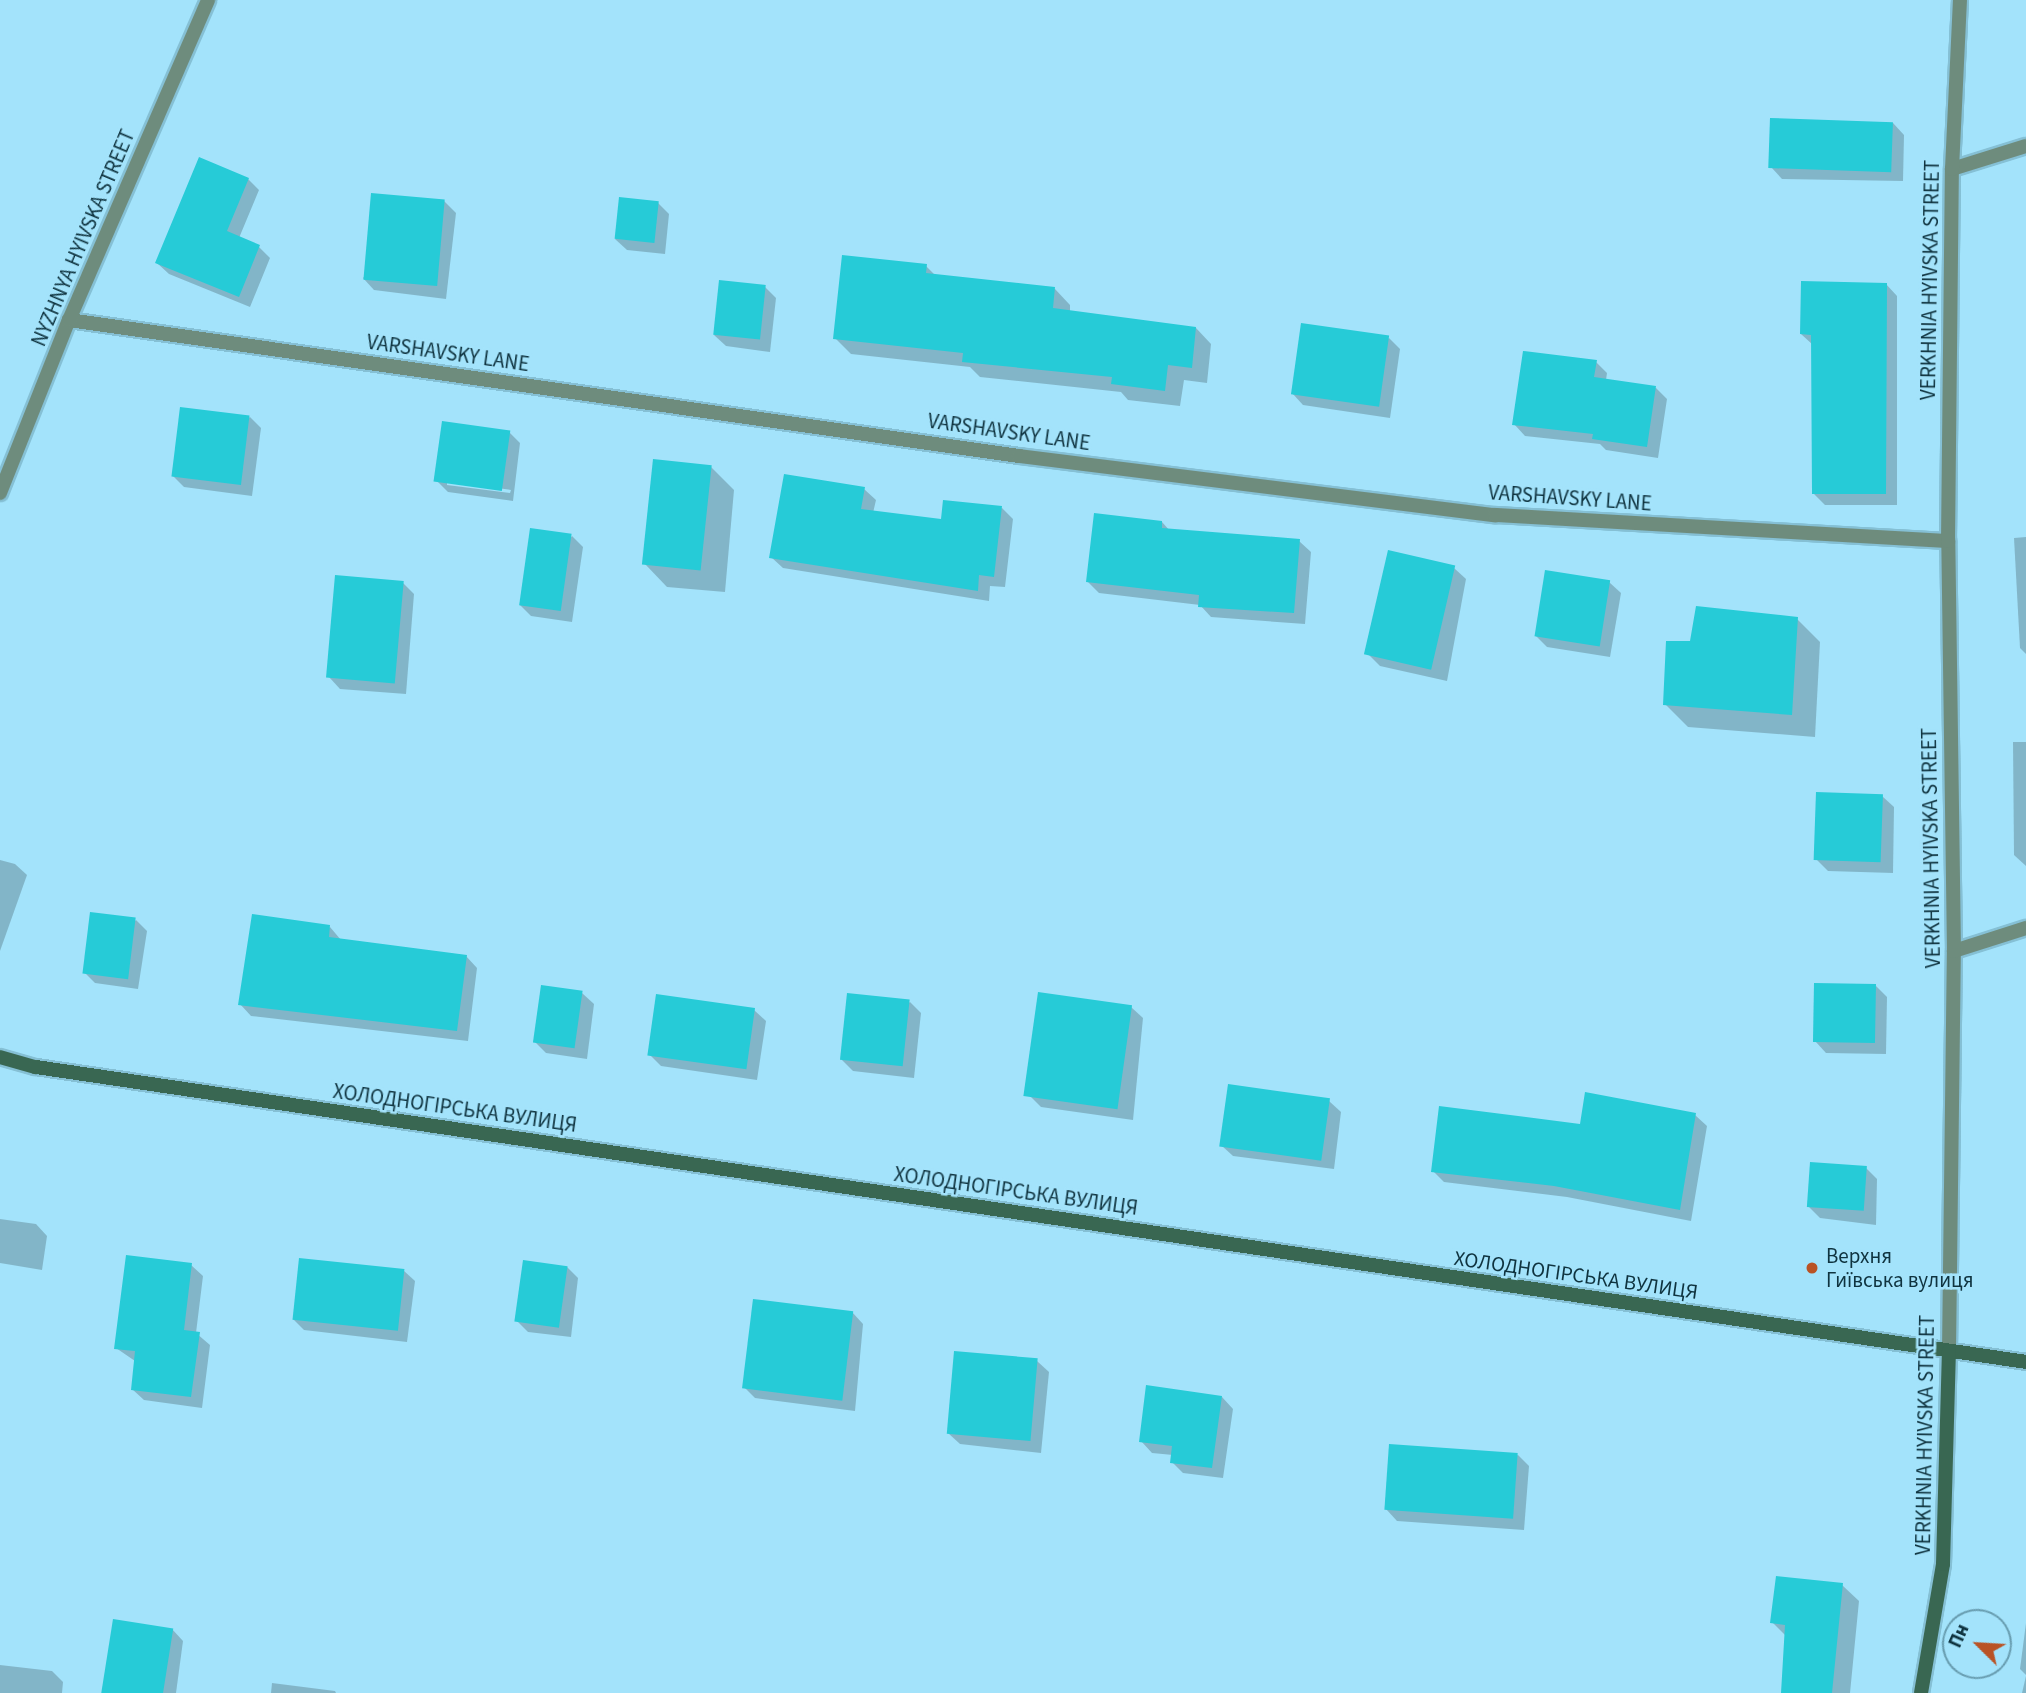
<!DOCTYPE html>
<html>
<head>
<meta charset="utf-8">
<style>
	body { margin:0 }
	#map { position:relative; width:2026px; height:1693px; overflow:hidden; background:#a3e3fb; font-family:"Source Sans 3",sans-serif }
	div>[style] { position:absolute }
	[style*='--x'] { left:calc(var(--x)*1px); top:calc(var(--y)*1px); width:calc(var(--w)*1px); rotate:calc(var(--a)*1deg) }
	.shadow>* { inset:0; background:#0003 }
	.building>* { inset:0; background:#26cbd7; transform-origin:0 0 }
	.roads { filter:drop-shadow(2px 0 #85c0d5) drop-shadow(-2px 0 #85c0d5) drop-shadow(0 2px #85c0d5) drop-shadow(0 -2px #85c0d5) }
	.street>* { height:14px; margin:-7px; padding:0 7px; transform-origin:7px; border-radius:7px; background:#6e8c7d }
	.secondary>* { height:14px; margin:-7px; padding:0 7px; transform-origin:7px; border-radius:7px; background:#396752 }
	.dots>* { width:19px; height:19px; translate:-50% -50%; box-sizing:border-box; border:4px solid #a3e3fb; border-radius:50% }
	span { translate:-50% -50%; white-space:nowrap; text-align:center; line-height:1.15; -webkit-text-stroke:5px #a3e3fb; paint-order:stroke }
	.street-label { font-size:21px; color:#0f333f }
	.poi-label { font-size:21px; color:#0f333f }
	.left { translate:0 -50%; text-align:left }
	.north { position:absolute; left:1942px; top:1609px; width:70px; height:70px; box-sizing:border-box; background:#a3e3fb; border:2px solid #689db0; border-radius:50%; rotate:294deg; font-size:19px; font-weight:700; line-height:28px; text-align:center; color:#0f333f }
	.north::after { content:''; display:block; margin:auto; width:24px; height:32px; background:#b95325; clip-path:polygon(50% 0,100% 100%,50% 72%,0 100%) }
</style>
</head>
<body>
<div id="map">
	<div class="shadow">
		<i style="clip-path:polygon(1893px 123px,1904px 135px,1903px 181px,1782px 179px,1771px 167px)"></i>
		<i style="clip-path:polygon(248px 179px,259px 190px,239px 238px,259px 247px,270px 258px,250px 307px,169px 274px,157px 263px)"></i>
		<i style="clip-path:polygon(444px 201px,456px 213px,446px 299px,374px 290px,363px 278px)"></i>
		<i style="clip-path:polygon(658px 203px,669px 214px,665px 254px,627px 250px,615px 239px)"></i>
		<i style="clip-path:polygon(926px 266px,936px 276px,1055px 289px,1070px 305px,1070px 312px,1196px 328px,1211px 344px,1207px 383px,1184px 380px,1180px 406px,1128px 400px,1121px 392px,980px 377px,970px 367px,851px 354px,835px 338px)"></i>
		<i style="clip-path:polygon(1886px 284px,1897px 296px,1897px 505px,1825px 505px,1814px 494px,1813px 345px,1801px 334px)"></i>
		<i style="clip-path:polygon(765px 287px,776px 298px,770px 352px,726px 346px,714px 335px)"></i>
		<i style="clip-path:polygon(1389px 338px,1400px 349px,1390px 418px,1303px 405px,1292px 393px)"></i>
		<i style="clip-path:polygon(1596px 362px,1607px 373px,1606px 380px,1656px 388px,1667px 399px,1658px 458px,1606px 450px,1600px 444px,1525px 436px,1514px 424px)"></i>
		<i style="clip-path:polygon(250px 417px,261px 428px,252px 496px,184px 487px,173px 476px)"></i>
		<i style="clip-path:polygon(evenodd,509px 432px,520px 443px,513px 501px,448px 492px,437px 481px,509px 432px,447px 481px,511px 490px,510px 493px,447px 485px,447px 481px)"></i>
		<i style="clip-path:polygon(711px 467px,734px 490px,725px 592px,667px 587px,644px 563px)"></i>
		<i style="clip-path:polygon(864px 489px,876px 500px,873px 513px,943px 521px,1002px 508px,1013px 519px,1005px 587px,990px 586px,989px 601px,783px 568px,771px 557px)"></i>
		<i style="clip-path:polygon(1162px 522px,1170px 531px,1299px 541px,1311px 552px,1305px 624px,1211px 617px,1200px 605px,1099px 593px,1088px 582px)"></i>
		<i style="clip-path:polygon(572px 536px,583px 547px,572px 622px,531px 616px,520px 605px)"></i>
		<i style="clip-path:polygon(2026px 537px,2026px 654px,2020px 648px,2014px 538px)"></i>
		<i style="clip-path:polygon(1454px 568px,1466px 579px,1447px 681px,1380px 666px,1369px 655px)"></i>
		<i style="clip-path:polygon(1609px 582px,1621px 593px,1610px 657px,1547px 647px,1536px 636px)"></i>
		<i style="clip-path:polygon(403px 583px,414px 594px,406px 694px,340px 689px,329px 677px)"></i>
		<i style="clip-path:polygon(1797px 619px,1820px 642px,1815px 737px,1688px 727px,1665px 704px,1691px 643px)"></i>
		<i style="clip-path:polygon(2013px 742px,2026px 742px,2026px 866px,2014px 855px)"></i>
		<i style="clip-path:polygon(1882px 796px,1894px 807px,1893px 873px,1828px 871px,1817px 860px)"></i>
		<i style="clip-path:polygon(0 860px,15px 864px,27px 875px,0 951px)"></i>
		<i style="clip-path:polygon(136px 920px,147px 931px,138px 989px,95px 983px,84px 972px)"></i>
		<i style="clip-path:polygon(330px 927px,341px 940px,466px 956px,477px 968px,468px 1041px,251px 1016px,240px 1004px)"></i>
		<i style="clip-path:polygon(1876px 986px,1887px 997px,1886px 1054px,1826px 1053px,1815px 1041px)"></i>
		<i style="clip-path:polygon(582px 993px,594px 1004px,587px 1059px,546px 1053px,535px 1042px)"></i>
		<i style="clip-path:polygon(910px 1002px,921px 1013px,914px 1078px,853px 1071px,842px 1060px)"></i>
		<i style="clip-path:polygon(1131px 1007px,1143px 1018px,1133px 1120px,1041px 1107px,1030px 1096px)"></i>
		<i style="clip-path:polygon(754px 1010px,766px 1021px,757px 1080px,661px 1066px,650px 1055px)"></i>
		<i style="clip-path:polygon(1329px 1101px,1341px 1112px,1334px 1169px,1233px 1156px,1221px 1145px)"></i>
		<i style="clip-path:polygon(1695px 1115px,1707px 1126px,1691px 1221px,1567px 1197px,1444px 1182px,1433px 1171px,1581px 1125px)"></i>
		<i style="clip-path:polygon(1866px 1168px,1877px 1179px,1876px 1225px,1820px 1218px,1809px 1207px)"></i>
		<i style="clip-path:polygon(0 1219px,36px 1224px,47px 1236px,42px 1270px,0 1263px)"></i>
		<i style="clip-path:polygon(191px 1265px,203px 1276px,196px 1333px,210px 1345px,202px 1408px,144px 1400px,132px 1389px,135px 1361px,116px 1348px)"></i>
		<i style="clip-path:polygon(567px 1267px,578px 1278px,571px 1337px,528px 1332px,517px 1321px)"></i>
		<i style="clip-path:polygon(403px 1270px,415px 1281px,407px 1342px,304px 1330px,293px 1319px)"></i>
		<i style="clip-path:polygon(852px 1312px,863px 1324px,855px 1411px,755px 1398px,744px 1387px)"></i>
		<i style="clip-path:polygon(1037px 1361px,1049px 1372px,1041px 1453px,960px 1444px,948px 1433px)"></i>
		<i style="clip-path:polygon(1222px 1397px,1233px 1409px,1223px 1478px,1183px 1473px,1172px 1462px,1173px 1455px,1152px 1453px,1141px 1441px)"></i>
		<i style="clip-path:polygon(1518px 1455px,1529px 1466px,1524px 1530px,1397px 1521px,1386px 1509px)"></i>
		<i style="clip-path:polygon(1842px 1585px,1859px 1601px,1850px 1693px,1782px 1693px,1786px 1636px,1772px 1622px)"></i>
		<i style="clip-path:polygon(2026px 1623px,2026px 1675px,2020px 1669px)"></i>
		<i style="clip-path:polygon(172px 1629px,183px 1641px,176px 1693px,105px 1693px)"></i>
		<i style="clip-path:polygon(0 1665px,52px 1671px,63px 1682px,62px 1693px,0 1693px)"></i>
		<i style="clip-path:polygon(2026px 1676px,2026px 1693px,2022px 1693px)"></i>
		<i style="clip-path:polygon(272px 1683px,335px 1691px,336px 1693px,271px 1693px)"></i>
	</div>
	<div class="building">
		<i style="left:1770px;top:118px;width:123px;height:50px;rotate:2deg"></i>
		<i style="clip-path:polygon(199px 157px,249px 178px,227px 231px,260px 245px,239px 297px,155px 263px)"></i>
		<i style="left:371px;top:193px;width:74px;height:87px;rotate:5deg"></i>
		<i style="left:619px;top:197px;width:40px;height:42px;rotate:6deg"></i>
		<i style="clip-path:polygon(842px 255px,927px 264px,926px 273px,1055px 287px,1053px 308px,1196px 327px,1192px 368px,1168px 365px,1165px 391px,1111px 384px,1112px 377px,962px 362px,963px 353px,833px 339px)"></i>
		<i style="left:719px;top:280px;width:47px;height:55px;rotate:6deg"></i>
		<i style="clip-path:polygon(1801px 281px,1887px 283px,1886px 494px,1812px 494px,1811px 335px,1800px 334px)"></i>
		<i style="left:1301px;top:323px;width:89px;height:72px;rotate:8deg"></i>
		<i style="clip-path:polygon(1523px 351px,1597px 360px,1594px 377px,1656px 386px,1647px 447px,1592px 439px,1593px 434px,1512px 425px)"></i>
		<i style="left:180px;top:407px;width:70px;height:70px;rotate:7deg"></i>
		<i style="left:442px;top:421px;width:69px;height:61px;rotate:8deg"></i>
		<i style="left:653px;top:459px;width:59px;height:106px;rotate:6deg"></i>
		<i style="clip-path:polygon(784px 474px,865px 487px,861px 509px,941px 519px,943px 500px,1002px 506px,994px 577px,979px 575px,978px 591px,769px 558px)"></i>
		<i style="clip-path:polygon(1094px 513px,1162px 521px,1162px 528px,1300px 539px,1294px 613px,1198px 607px,1199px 595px,1086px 582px)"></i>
		<i style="left:530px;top:528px;width:42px;height:78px;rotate:8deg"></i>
		<i style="left:1388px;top:550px;width:69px;height:107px;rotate:13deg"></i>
		<i style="left:1545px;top:570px;width:66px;height:67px;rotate:9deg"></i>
		<i style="left:335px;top:575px;width:69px;height:103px;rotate:5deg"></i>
		<i style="clip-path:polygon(1696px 606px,1798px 617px,1792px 715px,1663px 705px,1666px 641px,1690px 641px)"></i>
		<i style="left:1816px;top:792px;width:67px;height:68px;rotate:2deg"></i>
		<i style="left:90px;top:912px;width:46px;height:62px;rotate:7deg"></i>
		<i style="clip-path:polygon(252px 914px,330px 925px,329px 937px,467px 955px,457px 1031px,238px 1005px)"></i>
		<i style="left:1814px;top:983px;width:62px;height:59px;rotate:1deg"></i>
		<i style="left:541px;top:985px;width:42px;height:58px;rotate:8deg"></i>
		<i style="left:1038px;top:992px;width:95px;height:105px;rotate:8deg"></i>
		<i style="left:847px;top:993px;width:63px;height:67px;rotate:6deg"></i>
		<i style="left:656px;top:994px;width:100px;height:62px;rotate:8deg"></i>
		<i style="left:1228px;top:1084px;width:103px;height:63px;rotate:8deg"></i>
		<i style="clip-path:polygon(1585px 1092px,1696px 1113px,1680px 1210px,1554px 1186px,1431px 1172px,1439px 1106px,1580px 1124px)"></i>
		<i style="left:1810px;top:1162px;width:57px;height:45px;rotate:4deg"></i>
		<i style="clip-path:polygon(126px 1255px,192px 1263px,184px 1330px,200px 1332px,191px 1397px,131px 1390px,135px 1351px,114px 1349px)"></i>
		<i style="left:299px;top:1258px;width:106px;height:62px;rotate:6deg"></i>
		<i style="left:523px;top:1260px;width:45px;height:62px;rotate:8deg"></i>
		<i style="left:753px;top:1299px;width:101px;height:90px;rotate:7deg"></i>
		<i style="left:954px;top:1351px;width:84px;height:83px;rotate:5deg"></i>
		<i style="clip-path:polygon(1146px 1385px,1222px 1396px,1212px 1468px,1170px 1463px,1172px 1446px,1139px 1442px)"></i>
		<i style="left:1389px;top:1444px;width:129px;height:66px;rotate:4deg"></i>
		<i style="clip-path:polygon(1776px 1576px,1843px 1583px,1832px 1693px,1781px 1693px,1785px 1625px,1770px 1623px)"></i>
		<i style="left:113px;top:1619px;width:61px;height:75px;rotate:9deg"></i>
	</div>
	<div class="roads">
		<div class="street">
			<i style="--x:1952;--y:169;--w:77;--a:-17.3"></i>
			<i style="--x:69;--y:320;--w:960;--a:8.15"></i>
			<i style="--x:1019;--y:456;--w:480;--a:7.1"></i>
			<i style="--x:1495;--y:515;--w:454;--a:3.3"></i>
			<i style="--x:0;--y:493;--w:186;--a:-68.3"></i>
			<i style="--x:69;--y:320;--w:349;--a:-66.5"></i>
			<i style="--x:1954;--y:951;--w:76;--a:-17.7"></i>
			<i style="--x:1949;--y:1351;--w:400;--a:-89.3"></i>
			<i style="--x:1954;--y:951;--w:410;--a:-90.8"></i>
			<i style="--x:1948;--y:541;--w:372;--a:-89.4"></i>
			<i style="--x:1952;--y:169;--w:169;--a:-87.3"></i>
		</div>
		<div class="secondary">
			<i style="--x:0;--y:1057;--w:37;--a:16"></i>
			<i style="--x:36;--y:1067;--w:2012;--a:8.43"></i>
			<i style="--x:1921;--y:1693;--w:131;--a:-80.3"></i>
			<i style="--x:1943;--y:1564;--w:213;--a:-88.4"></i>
		</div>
	</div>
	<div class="dots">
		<i style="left:1812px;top:1268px;background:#b95325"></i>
	</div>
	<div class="street-label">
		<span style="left:83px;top:238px;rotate:-67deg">NYZHNYA HYIVSKA STREET</span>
		<span style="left:1930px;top:280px;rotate:-89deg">VERKHNIA HYIVSKA STREET</span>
		<span style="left:448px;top:353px;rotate:8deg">VARSHAVSKY LANE</span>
		<span style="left:1009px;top:432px;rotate:8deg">VARSHAVSKY LANE</span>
		<span style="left:1570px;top:498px;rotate:4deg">VARSHAVSKY LANE</span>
		<span style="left:1931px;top:848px;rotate:-91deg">VERKHNIA HYIVSKA STREET</span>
		<span style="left:455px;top:1108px;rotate:8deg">ХОЛОДНОГІРСЬКА ВУЛИЦЯ</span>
		<span style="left:1016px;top:1191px;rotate:8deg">ХОЛОДНОГІРСЬКА ВУЛИЦЯ</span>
		<span style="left:1576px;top:1275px;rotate:8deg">ХОЛОДНОГІРСЬКА ВУЛИЦЯ</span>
		<span style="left:1925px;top:1435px;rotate:-89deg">VERKHNIA HYIVSKA STREET</span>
	</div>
	<div class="poi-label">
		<span class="left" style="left:1826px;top:1268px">Верхня<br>Гиївська вулиця</span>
	</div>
	<div class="north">Пн</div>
</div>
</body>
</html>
